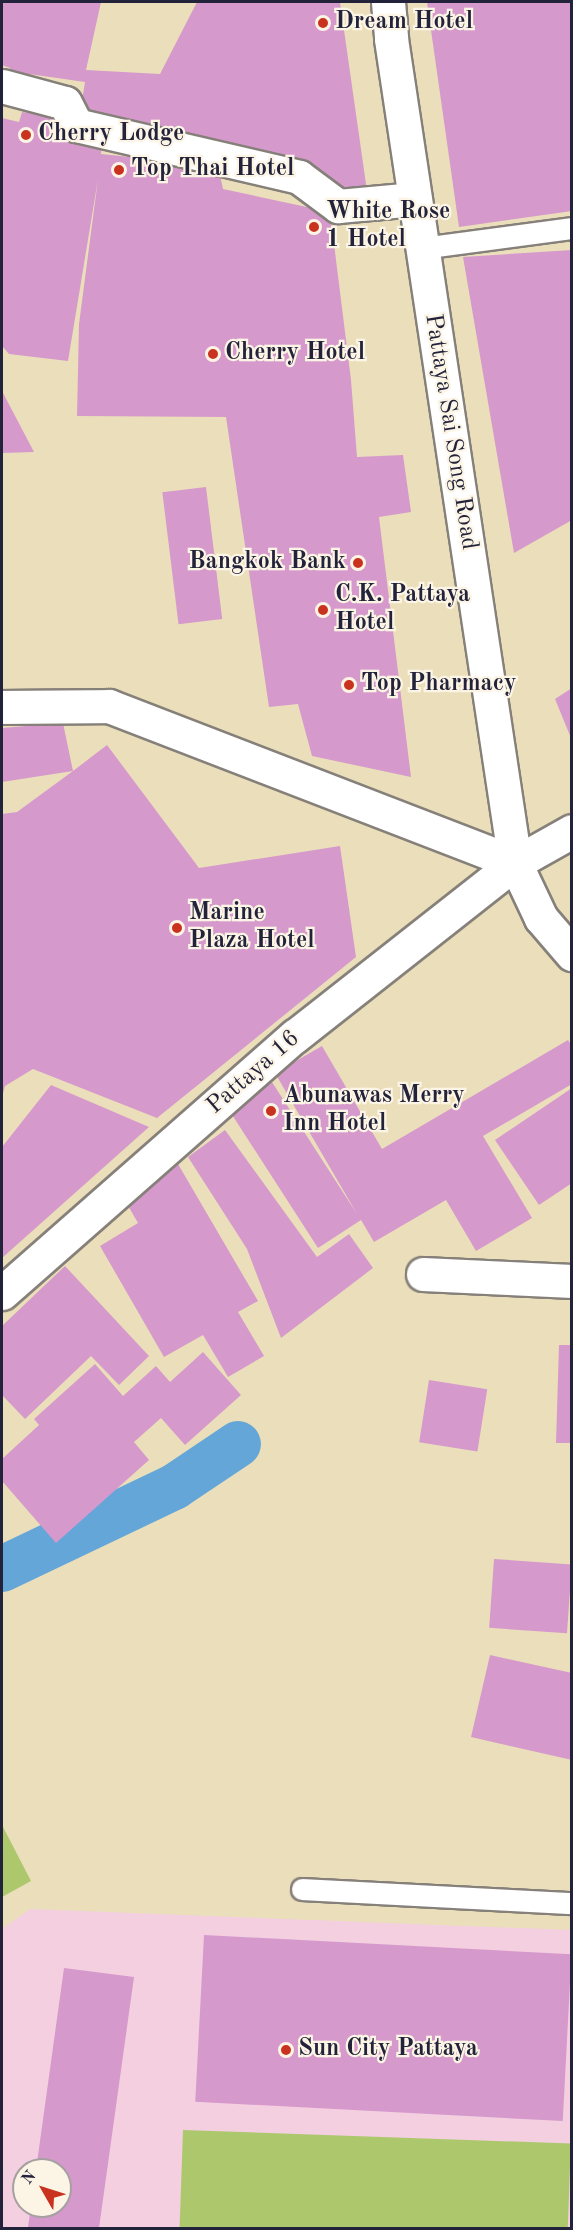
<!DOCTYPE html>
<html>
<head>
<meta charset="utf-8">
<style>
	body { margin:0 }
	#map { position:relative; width:573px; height:2230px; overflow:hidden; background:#eadfba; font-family:"Old Standard TT",serif }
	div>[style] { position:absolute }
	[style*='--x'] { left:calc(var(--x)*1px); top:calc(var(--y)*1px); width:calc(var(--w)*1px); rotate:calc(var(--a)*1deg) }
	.built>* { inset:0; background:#f3cfe0 }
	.green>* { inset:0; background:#adc76d; transform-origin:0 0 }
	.canal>* { height:46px; margin:-23px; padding:0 23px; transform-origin:23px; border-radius:23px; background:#65a6d8 }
	.building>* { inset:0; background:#d699cc; transform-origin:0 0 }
	.roads { filter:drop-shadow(2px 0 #86807a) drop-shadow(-2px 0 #86807a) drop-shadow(0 2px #86807a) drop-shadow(0 -2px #86807a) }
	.service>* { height:21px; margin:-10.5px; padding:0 10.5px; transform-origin:10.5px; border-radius:10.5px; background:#fff }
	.minor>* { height:33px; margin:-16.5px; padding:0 16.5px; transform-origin:16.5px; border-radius:16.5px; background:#fff }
	.secondary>* { height:33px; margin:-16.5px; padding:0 16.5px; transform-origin:16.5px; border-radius:16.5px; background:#fff }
	.dots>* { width:16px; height:16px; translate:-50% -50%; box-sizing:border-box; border:3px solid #fcf5e5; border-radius:50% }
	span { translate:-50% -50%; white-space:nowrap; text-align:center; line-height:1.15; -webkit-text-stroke:4.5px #fcf5e5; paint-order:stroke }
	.poi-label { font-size:24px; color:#22223b; font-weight:700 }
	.left { translate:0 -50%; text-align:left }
	.right { translate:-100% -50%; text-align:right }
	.street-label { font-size:24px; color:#22223b }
	.frame { position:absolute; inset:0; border:3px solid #22223b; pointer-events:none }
	.north { position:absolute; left:12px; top:2158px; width:60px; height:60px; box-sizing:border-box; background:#fcf5e5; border:2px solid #a5a1a1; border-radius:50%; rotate:309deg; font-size:16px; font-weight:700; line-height:24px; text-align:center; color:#22223b }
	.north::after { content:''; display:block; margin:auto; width:21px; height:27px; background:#c8321e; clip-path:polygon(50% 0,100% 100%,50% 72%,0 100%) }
</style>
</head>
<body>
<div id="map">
	<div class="built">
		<i style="clip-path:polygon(evenodd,30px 1909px,571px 1930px,571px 2228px,2px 2228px,2px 1929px,30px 1909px,24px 2170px,60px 2170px,60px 2206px,24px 2206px,24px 2170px)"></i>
	</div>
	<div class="green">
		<i style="clip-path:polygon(2px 1825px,31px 1881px,2px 1897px)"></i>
		<i style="left:183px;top:2130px;width:388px;height:98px;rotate:2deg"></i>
	</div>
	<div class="canal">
		<i style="--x:2;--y:1569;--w:191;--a:-25.5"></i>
		<i style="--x:174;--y:1487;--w:77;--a:-33.9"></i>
	</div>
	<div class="building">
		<i style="clip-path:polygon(2px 2px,101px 2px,86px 70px,160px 74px,197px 2px,340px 2px,367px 191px,314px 183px,80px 114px,85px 82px,29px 74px,27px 87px,9px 83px,10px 68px,2px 65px)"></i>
		<i style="clip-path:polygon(427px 2px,572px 2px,572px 211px,459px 227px)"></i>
		<i style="clip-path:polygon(22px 112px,60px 117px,55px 132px,102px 143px,101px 154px,218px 166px,223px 189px,330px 212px,351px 380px,357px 457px,403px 455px,411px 512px,379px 517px,411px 777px,312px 756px,298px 704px,269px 707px,226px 417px,77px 416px,79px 324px,98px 179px,68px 361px,9px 354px,2px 346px,2px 118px,19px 122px)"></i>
		<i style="clip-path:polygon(572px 250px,572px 520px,514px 553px,463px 257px)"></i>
		<i style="clip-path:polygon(2px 391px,34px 452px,2px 453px)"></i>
		<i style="left:206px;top:487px;width:133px;height:44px;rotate:83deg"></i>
		<i style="clip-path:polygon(572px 688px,572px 738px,571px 738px,555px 699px)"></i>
		<i style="clip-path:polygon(63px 723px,73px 771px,107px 745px,199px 868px,340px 846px,356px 957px,157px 1118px,33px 1069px,5px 1086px,2px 1097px,2px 814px,17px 812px,73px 771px,2px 782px,2px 728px)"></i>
		<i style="clip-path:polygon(568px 1040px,572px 1046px,572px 1084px,483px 1136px,532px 1218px,476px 1251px,446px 1200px,374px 1242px,361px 1220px,318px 1248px,227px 1107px,270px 1079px,357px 1214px,275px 1073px,322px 1046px,382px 1149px)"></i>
		<i style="clip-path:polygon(51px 1085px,149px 1127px,2px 1258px,2px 1147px)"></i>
		<i style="clip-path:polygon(572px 1088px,572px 1183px,539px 1205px,495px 1140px)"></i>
		<i style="clip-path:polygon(225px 1130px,317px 1257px,349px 1234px,373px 1268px,281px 1338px,247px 1249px,188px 1157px)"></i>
		<i style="clip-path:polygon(178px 1164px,258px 1301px,238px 1312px,264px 1356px,228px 1377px,203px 1335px,164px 1357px,100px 1246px,138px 1223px,123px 1197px)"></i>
		<i style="clip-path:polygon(65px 1266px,149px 1356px,119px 1385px,91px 1356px,25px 1419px,2px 1395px,2px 1326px)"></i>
		<i style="clip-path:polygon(559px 1345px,572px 1345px,572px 1443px,556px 1443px)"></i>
		<i style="clip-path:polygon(203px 1352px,241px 1395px,185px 1445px,161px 1418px,134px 1442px,149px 1460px,56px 1543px,2px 1481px,2px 1459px,39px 1425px,34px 1419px,95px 1364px,123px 1396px,156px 1366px,170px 1382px)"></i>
		<i style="left:429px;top:1380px;width:59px;height:63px;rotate:9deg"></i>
		<i style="left:494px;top:1559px;width:78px;height:69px;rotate:4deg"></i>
		<i style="clip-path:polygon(490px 1655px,572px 1673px,572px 1760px,471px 1737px)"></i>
		<i style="left:204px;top:1935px;width:368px;height:167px;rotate:3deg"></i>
		<i style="clip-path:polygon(64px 1968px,134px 1977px,99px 2228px,28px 2227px,31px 2206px,60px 2206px,60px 2170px,36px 2170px)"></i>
	</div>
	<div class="roads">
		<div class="service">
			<i style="--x:422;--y:248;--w:151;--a:-7.6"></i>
			<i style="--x:302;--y:1889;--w:270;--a:3"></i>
		</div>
		<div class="minor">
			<i style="--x:2;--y:86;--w:65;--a:15.1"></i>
			<i style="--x:65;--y:103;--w:25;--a:63"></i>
			<i style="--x:76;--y:125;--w:229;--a:13.1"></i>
			<i style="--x:299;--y:177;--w:49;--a:36.6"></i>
			<i style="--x:338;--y:206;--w:77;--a:-5.2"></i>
			<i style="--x:2;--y:707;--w:107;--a:-0.5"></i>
			<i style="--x:109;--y:706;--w:435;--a:21.1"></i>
			<i style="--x:423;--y:1274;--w:149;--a:2.7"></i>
			<i style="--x:2;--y:1293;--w:390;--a:-41.3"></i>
			<i style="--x:295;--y:1036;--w:280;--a:-38.2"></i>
			<i style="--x:515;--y:863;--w:65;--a:-29.3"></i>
		</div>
		<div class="secondary">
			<i style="--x:388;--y:2;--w:37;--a:85"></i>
			<i style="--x:391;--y:39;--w:833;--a:81.44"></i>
			<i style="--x:515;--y:863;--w:61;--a:64.7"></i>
			<i style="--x:541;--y:918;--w:48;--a:49.3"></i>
		</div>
	</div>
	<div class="dots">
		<i style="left:323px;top:23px;background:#c8321e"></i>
		<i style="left:26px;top:135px;background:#c8321e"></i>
		<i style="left:119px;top:170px;background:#c8321e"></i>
		<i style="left:314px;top:227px;background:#c8321e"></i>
		<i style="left:213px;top:354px;background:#c8321e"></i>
		<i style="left:358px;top:563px;background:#c8321e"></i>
		<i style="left:323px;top:610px;background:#c8321e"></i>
		<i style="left:349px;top:685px;background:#c8321e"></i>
		<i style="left:177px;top:928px;background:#c8321e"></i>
		<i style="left:271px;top:1111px;background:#c8321e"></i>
		<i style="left:286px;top:2050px;background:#c8321e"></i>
	</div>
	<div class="poi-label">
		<span class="left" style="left:335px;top:23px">Dream Hotel</span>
		<span class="left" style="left:38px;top:135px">Cherry Lodge</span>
		<span class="left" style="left:131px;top:170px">Top Thai Hotel</span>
		<span class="left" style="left:326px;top:227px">White Rose<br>1 Hotel</span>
		<span class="left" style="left:225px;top:354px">Cherry Hotel</span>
		<span class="right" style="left:346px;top:563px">Bangkok Bank</span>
		<span class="left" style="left:335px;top:610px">C.K. Pattaya<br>Hotel</span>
		<span class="left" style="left:361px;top:685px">Top Pharmacy</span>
		<span class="left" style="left:189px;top:928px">Marine<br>Plaza Hotel</span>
		<span class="left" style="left:283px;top:1111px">Abunawas Merry<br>Inn Hotel</span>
		<span class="left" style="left:298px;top:2050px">Sun City Pattaya</span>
	</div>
	<div class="street-label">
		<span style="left:450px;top:432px;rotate:81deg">Pattaya Sai Song Road</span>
		<span style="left:254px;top:1073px;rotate:-41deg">Pattaya 16</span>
	</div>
	<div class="frame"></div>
	<div class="north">N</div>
</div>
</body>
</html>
